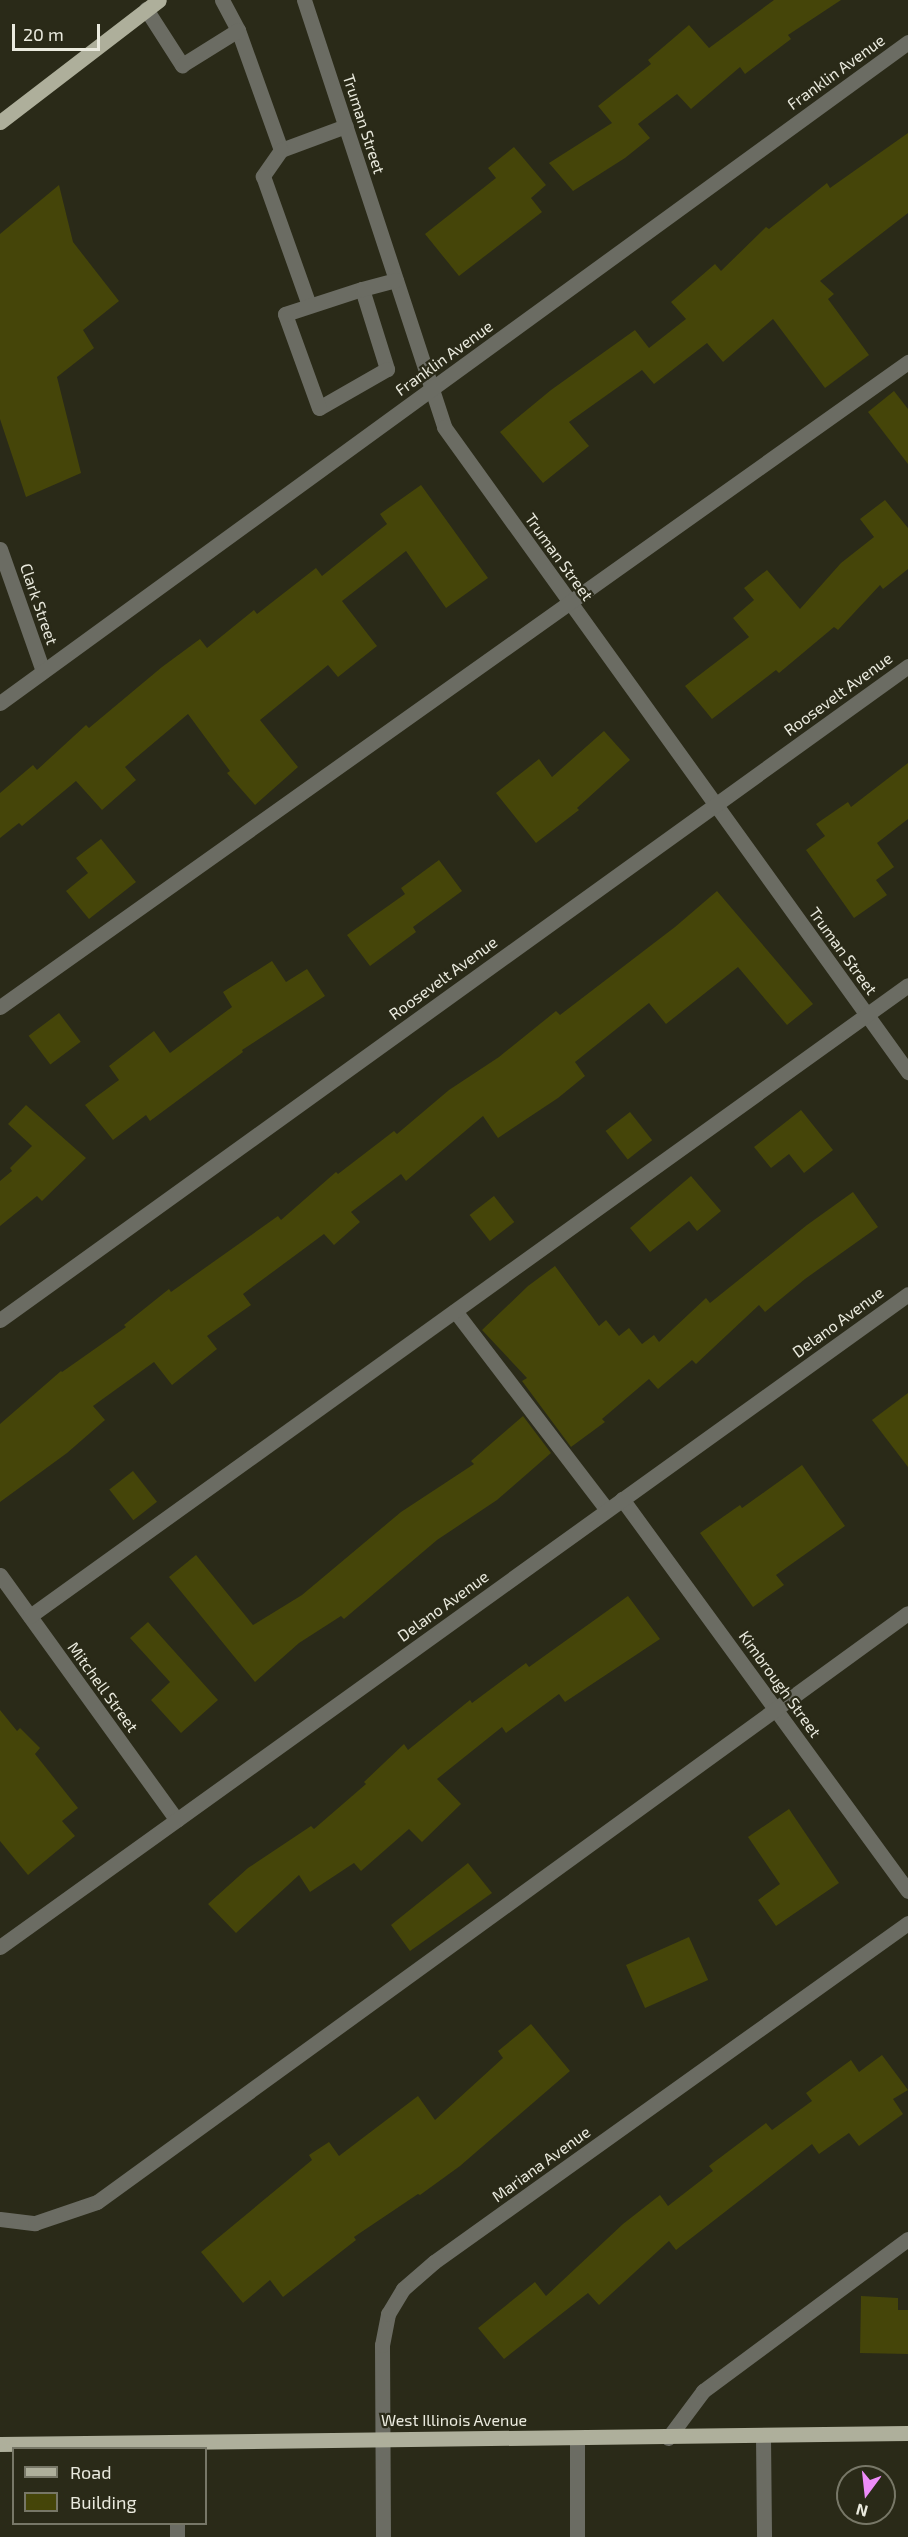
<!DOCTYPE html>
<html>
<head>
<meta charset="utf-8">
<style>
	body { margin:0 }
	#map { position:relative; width:908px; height:2537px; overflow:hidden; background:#2a2a18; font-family:"Exo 2",sans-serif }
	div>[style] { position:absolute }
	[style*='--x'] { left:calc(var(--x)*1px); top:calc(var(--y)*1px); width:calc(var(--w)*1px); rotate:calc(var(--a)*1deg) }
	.building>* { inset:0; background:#454509; transform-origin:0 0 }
	.minor>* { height:15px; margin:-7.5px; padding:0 7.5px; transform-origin:7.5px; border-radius:7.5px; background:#6b6c63 }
	.major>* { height:15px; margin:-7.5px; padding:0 7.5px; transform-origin:7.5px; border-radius:7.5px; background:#aeaf9b }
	span { translate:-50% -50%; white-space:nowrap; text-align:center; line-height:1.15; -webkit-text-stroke:4.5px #2a2a18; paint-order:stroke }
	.street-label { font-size:16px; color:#eaeade }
	.legend { position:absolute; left:12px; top:2447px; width:195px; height:78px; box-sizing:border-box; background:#2a2a18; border:2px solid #777767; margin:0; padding:8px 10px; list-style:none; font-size:18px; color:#eaeade }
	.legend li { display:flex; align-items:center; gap:12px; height:30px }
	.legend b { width:30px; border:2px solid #777767 }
	.north { position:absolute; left:836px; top:2465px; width:60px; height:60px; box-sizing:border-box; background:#2a2a18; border:2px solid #777767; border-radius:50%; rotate:195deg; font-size:16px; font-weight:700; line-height:24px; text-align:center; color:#eaeade }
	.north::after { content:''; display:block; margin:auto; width:21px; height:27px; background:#ee8cf9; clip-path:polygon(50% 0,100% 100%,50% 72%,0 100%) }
	.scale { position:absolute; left:12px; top:24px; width:88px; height:27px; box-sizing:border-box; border:3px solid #eaeade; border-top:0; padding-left:8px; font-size:18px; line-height:21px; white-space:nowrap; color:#eaeade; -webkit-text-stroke:4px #2a2a18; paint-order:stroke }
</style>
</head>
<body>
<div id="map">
	<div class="building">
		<i style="clip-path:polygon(774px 0,841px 0,788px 35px,791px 39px,745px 74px,740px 67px,691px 109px,677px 94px,638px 124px,650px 138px,625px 158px,573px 191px,549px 163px,612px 123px,598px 106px,651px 64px,648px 60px,689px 25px,709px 48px)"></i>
		<i style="clip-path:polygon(908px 133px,908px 213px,820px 281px,834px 294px,828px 299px,869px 355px,825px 388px,773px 319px,723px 362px,707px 343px,654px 384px,642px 370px,569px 422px,589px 446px,543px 483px,500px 432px,551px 390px,635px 330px,649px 348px,686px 319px,671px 302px,715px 264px,721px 271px,766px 227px,769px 229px,827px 183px,830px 188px)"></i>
		<i style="clip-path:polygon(514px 147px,546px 185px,531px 198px,542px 212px,459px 276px,425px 234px,496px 178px,488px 168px)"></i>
		<i style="clip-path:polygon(59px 185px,73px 242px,119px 301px,83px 330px,94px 348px,57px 377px,81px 473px,26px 497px,0 419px,0 234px)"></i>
		<i style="clip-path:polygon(894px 391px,908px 409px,908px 464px,868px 412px)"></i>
		<i style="clip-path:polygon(421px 485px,488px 578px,446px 608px,406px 551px,342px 601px,377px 646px,338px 677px,328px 665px,260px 720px,298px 767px,255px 805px,227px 773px,230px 771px,188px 714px,125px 767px,136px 780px,102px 810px,76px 781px,22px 826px,19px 823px,0 838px,0 793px,33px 765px,37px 770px,86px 725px,89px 728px,162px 667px,200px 639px,207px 648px,254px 610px,257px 614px,316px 568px,322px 576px,387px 524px,380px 514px)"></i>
		<i style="clip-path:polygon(885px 500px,908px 528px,908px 569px,883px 589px,880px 585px,838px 630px,834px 627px,779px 673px,776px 670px,712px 719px,685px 686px,749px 637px,733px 618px,754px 600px,744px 588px,767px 570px,800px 609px,841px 563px,874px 537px,860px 519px)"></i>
		<i style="clip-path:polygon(604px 731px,630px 760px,577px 808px,579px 810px,536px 843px,496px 793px,539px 759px,552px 777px)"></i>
		<i style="clip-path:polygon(908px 763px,908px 819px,877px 843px,894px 867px,876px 880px,887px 895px,854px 918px,806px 850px,825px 836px,816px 824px,848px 802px,851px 807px)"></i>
		<i style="clip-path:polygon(101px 839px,136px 882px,89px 919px,66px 891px,88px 873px,76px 858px)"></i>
		<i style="clip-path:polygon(439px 860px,462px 891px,413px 927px,416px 932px,370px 966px,347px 935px,405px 894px,401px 888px)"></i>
		<i style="clip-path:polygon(717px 891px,813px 1004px,787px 1025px,738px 967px,666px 1024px,649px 1003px,575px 1062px,585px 1076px,558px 1098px,498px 1138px,483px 1116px,406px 1181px,401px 1174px,351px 1212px,360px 1222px,334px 1245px,324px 1234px,243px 1294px,251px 1305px,207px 1336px,217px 1349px,172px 1385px,154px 1362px,93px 1406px,105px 1420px,67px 1453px,0 1502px,0 1424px,61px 1371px,62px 1372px,126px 1327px,124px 1325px,169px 1289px,171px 1292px,278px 1216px,281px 1220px,336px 1172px,338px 1174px,394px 1131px,397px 1134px,449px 1090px,499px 1057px,556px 1011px,560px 1015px,675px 927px)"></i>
		<i style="clip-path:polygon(272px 961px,286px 982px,307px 969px,325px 996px,242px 1050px,243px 1052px,150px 1121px,146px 1115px,113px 1140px,85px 1105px,119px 1080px,109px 1066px,154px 1031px,170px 1053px,232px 1007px,223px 992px)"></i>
		<i style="left:59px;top:1013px;width:36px;height:38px;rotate:53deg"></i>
		<i style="clip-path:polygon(26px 1105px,86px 1158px,42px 1201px,37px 1196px,0 1226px,0 1181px,12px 1171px,10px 1168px,32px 1146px,8px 1124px)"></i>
		<i style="clip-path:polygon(801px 1110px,833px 1150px,804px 1173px,789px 1154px,771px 1168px,754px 1147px)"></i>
		<i style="left:630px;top:1112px;width:36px;height:31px;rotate:52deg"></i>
		<i style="clip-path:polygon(691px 1176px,721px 1211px,697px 1231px,689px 1221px,650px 1252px,630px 1228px)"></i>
		<i style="clip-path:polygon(853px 1192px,878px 1227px,805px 1279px,765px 1312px,759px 1305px,696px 1364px,692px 1360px,658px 1389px,649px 1379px,602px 1419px,605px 1422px,571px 1447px,522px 1381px,527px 1378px,482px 1330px,528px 1286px,555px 1266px,599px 1326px,606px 1320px,619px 1336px,629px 1328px,642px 1344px,654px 1335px,659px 1342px,706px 1298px,710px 1303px,807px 1225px)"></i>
		<i style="left:494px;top:1196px;width:33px;height:31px;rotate:52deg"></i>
		<i style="clip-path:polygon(908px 1393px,908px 1467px,872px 1420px)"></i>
		<i style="clip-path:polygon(523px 1416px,551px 1453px,497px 1500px,437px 1540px,344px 1619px,341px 1616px,299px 1643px,255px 1682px,169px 1577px,196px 1555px,253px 1625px,302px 1595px,401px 1512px,474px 1464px,471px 1461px)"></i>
		<i style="clip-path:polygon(802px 1465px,845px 1526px,776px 1575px,784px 1585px,753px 1607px,700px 1533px,740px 1505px,742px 1508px)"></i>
		<i style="left:133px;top:1471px;width:39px;height:30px;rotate:52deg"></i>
		<i style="clip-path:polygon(628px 1596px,660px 1639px,565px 1702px,559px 1694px,506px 1733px,502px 1727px,437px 1779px,461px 1804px,422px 1842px,409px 1829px,361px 1871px,354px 1863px,310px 1892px,299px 1875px,236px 1933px,208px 1904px,248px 1868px,311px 1826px,314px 1829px,366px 1784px,364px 1782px,404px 1744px,408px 1750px,470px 1700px,472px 1703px,526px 1663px,529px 1667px)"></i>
		<i style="clip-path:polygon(148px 1622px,218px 1700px,181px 1733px,151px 1700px,170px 1682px,130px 1638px)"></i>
		<i style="clip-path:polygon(0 1710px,17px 1731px,20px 1728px,40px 1748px,35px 1754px,78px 1808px,62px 1821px,75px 1836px,28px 1875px,0 1841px)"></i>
		<i style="clip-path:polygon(789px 1809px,839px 1883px,776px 1926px,758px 1900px,780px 1884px,748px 1837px)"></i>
		<i style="clip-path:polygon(468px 1863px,492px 1893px,410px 1951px,391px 1925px)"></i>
		<i style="left:689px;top:1937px;width:47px;height:69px;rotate:66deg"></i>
		<i style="clip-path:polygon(531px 2024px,570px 2071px,460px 2166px,420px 2195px,418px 2194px,354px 2237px,356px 2240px,283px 2297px,270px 2280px,243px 2303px,201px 2252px,312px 2160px,309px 2155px,329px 2142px,339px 2156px,418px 2096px,435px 2120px,503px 2058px,498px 2051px)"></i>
		<i style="clip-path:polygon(882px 2055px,908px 2090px,893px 2099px,903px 2114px,859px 2146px,849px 2133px,819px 2154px,812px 2144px,676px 2250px,669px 2241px,599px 2305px,588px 2293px,504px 2359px,478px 2328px,535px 2282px,546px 2296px,623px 2224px,660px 2195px,668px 2206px,713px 2171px,709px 2166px,766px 2123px,772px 2130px,812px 2101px,806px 2093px,851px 2060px,859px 2072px)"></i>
		<i style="clip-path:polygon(861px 2296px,898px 2298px,898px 2310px,908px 2310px,908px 2354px,860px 2353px)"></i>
	</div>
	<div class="minor">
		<i style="--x:222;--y:0;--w:34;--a:62"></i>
		<i style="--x:238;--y:30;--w:127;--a:70.3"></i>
		<i style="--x:281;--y:150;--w:69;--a:-20.3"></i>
		<i style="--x:304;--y:0;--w:449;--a:71.8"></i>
		<i style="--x:444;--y:427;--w:795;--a:54.27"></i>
		<i style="--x:146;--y:9;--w:67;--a:57.3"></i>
		<i style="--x:182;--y:65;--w:66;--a:-32"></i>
		<i style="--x:281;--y:150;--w:32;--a:125"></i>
		<i style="--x:263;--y:176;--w:137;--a:70.4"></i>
		<i style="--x:362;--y:289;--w:84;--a:72.6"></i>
		<i style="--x:387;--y:369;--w:78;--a:150.2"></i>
		<i style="--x:319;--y:408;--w:100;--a:-109.9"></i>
		<i style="--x:285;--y:314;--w:81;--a:-18"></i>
		<i style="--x:362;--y:289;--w:35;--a:-15"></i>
		<i style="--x:0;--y:549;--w:129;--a:70.6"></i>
		<i style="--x:0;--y:703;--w:1123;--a:-36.05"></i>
		<i style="--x:0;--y:1007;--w:1114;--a:-35.39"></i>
		<i style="--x:455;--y:1311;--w:250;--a:52.6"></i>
		<i style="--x:0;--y:1320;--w:1119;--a:-35.76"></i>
		<i style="--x:622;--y:1499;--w:485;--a:53.9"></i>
		<i style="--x:0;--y:1575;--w:302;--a:54.2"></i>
		<i style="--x:30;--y:1616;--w:1081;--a:-35.7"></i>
		<i style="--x:0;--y:1947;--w:1118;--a:-35.72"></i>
		<i style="--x:0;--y:2219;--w:35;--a:7"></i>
		<i style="--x:35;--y:2223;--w:65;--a:-18.7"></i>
		<i style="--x:97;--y:2202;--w:1002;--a:-35.99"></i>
		<i style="--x:763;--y:2437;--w:100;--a:89.4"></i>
		<i style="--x:577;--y:2438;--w:99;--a:90"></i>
		<i style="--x:668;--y:2438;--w:59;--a:-53.3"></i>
		<i style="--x:703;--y:2391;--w:255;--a:-36.6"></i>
		<i style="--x:177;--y:2524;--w:13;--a:90"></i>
		<i style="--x:383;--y:2537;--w:192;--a:-90.3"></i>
		<i style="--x:382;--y:2345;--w:32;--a:-79"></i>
		<i style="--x:388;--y:2314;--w:29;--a:-59"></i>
		<i style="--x:403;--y:2289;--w:41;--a:-41.1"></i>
		<i style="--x:434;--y:2262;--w:583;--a:-35.57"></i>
	</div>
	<div class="major">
		<i style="--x:0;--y:122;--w:200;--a:-37.5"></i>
		<i style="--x:0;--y:2444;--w:908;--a:-0.69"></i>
	</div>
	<div class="street-label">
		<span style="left:836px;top:72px;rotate:-36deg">Franklin Avenue</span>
		<span style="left:364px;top:124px;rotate:72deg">Truman Street</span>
		<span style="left:444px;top:358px;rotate:-36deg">Franklin Avenue</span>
		<span style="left:559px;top:557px;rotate:54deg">Truman Street</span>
		<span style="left:39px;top:604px;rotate:71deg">Clark Street</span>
		<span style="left:838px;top:694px;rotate:-36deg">Roosevelt Avenue</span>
		<span style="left:843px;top:951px;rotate:54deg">Truman Street</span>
		<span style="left:443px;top:978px;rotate:-36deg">Roosevelt Avenue</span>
		<span style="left:838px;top:1322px;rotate:-36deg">Delano Avenue</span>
		<span style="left:443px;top:1606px;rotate:-36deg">Delano Avenue</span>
		<span style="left:780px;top:1684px;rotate:54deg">Kimbrough Street</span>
		<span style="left:103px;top:1687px;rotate:54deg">Mitchell Street</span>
		<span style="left:541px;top:2164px;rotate:-36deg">Mariana Avenue</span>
		<span style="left:454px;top:2420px">West Illinois Avenue</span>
	</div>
	<ul class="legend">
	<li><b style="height:8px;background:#aeaf9b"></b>Road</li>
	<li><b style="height:16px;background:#454509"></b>Building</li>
	</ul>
	<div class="north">N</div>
	<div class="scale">20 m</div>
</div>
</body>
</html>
